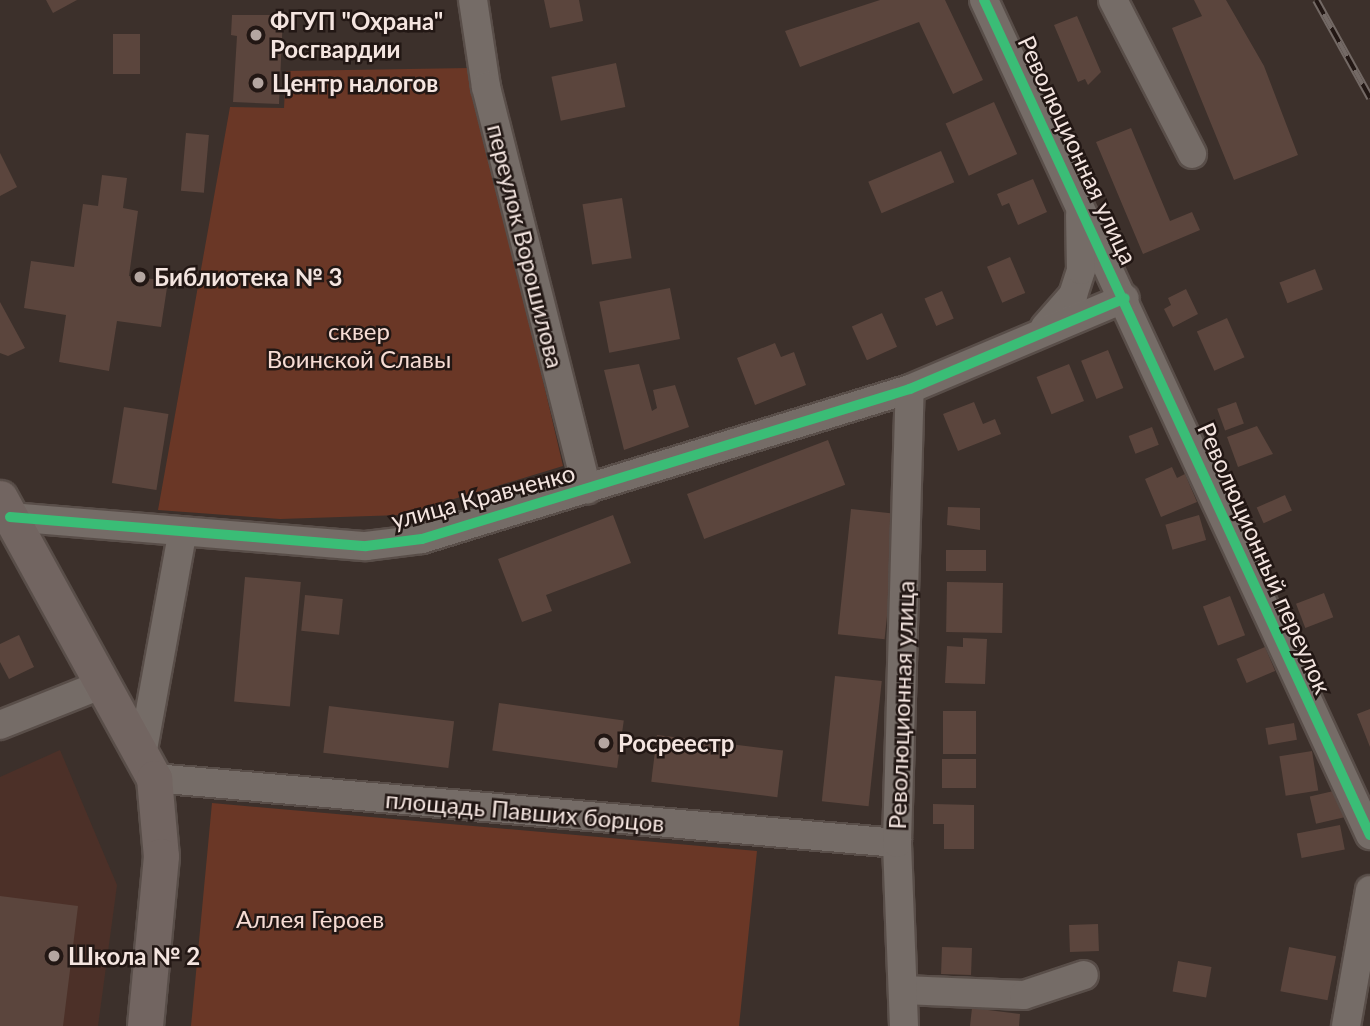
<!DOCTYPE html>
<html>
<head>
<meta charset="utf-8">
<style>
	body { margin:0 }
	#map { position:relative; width:1370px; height:1026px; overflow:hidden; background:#3c302b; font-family:Lato,sans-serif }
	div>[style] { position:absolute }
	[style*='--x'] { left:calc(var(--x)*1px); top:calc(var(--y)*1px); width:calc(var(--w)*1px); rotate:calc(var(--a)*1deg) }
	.built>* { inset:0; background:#4c3028 }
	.green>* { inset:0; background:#6a3726 }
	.building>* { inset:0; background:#5b453d; transform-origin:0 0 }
	.roads { filter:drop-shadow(2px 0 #594e49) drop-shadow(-2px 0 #594e49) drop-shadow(0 2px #594e49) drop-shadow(0 -2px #594e49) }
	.minor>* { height:28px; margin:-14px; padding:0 14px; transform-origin:14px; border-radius:14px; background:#756c67 }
	.major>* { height:35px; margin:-17.5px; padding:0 17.5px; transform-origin:17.5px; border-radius:17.5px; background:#726561 }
	.rail>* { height:8px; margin-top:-4px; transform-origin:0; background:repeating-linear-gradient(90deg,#221714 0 16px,#736965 0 32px); box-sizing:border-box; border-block:2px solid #736965 }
	.cycleway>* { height:10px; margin:-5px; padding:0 5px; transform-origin:5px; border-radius:5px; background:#3abd76 }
	.dots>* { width:19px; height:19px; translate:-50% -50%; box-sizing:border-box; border:4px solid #221714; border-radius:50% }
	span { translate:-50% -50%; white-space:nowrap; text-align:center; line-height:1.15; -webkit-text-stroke:5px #221714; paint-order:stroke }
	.poi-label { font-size:24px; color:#f4e5e0; font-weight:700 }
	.left { translate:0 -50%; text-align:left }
	.street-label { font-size:24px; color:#f4e5e0 }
	.park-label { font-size:24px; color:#f6dcd4 }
</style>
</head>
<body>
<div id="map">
	<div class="built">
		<i style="clip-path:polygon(60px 750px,117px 885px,98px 1026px,0 1026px,0 777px)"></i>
	</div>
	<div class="green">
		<i style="clip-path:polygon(470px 68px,563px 466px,401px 515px,280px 519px,158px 510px,230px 107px,284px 108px,286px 71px)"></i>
		<i style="clip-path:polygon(212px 803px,757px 851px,739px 1026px,191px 1026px)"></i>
	</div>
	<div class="building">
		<i style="clip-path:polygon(46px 0,77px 0,53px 13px)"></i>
		<i style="clip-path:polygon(544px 0,579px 0,583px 21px,550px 28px)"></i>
		<i style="clip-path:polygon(880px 0,945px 0,983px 80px,953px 94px,919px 22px,800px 67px,785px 31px)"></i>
		<i style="clip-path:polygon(1194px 0,1226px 0,1264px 66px,1298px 155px,1234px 180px,1172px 28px,1202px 16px)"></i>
		<i style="clip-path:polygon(232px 15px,283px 15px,279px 104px,233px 102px,237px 36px,231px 35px)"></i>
		<i style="clip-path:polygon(1077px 16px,1101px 72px,1088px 85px,1085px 79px,1078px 82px,1054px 25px)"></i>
		<i style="left:113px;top:34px;width:27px;height:40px"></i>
		<i style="left:616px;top:63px;width:45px;height:66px;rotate:78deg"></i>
		<i style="left:994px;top:102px;width:57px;height:53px;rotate:66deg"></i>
		<i style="clip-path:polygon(1131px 128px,1170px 221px,1192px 212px,1200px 230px,1143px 254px,1096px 142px)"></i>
		<i style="left:186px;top:133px;width:23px;height:58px;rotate:5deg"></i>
		<i style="left:941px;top:151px;width:34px;height:79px;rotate:67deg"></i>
		<i style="clip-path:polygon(0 153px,17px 187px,0 196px)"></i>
		<i style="clip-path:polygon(102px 175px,127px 178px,123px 208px,138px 211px,129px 276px,168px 281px,161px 327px,117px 321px,109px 371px,59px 362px,66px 315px,24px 308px,31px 261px,74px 267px,83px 204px,98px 206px)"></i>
		<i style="clip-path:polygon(1033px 179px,1047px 212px,1018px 225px,1009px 203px,1002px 206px,997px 194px)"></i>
		<i style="left:622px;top:198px;width:61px;height:40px;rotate:81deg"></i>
		<i style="left:1010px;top:257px;width:39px;height:25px;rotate:67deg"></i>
		<i style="left:1315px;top:269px;width:22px;height:38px;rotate:69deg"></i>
		<i style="left:670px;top:288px;width:52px;height:72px;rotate:79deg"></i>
		<i style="clip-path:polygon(1186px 289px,1198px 314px,1173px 327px,1164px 309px,1171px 305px,1168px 298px)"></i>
		<i style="left:942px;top:291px;width:30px;height:19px;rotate:67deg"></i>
		<i style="clip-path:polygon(0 302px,25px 348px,8px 356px,0 353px)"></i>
		<i style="left:882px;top:313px;width:37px;height:33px;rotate:66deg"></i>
		<i style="left:1227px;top:318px;width:43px;height:33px;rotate:66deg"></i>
		<i style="clip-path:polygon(775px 343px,781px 357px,794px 352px,806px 385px,755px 405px,737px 358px)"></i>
		<i style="left:1108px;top:350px;width:41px;height:29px;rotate:68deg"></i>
		<i style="clip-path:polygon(639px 364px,652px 411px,657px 408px,653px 390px,675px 385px,689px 427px,624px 450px,604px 370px)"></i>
		<i style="left:1069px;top:364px;width:40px;height:35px;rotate:68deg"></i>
		<i style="clip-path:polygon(974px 402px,983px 424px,995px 419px,1001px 434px,958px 451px,943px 414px)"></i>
		<i style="left:1236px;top:402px;width:23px;height:20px;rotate:70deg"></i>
		<i style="left:124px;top:407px;width:45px;height:77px;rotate:9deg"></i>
		<i style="clip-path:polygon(1257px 426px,1273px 454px,1238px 467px,1227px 437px)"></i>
		<i style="left:1152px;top:427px;width:19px;height:25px;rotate:69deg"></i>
		<i style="left:828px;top:440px;width:48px;height:151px;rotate:69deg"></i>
		<i style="clip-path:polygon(1172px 467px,1177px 478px,1185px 474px,1197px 502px,1161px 517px,1145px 479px)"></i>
		<i style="left:1285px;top:495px;width:17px;height:31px;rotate:66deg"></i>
		<i style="clip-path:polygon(948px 507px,980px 508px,980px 530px,947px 525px)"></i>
		<i style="left:851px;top:509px;width:47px;height:126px;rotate:6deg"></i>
		<i style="clip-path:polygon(613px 515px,631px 563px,546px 595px,552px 611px,522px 622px,498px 559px)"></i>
		<i style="left:1199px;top:515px;width:26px;height:35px;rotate:74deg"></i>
		<i style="left:946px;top:550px;width:40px;height:21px"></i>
		<i style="left:245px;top:577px;width:56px;height:125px;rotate:5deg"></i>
		<i style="left:947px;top:582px;width:56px;height:50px;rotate:1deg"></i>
		<i style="left:1324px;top:593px;width:26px;height:30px;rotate:69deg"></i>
		<i style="left:305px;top:595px;width:38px;height:36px;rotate:6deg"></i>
		<i style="left:1230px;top:596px;width:42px;height:29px;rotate:69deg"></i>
		<i style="clip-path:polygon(19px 635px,34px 667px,9px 679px,0 662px,0 644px)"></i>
		<i style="clip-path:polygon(963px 638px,987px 639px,985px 684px,945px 683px,947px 646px,963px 647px)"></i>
		<i style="left:1265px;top:647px;width:26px;height:31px;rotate:67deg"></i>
		<i style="left:835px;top:676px;width:47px;height:126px;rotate:6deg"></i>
		<i style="left:499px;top:703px;width:126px;height:48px;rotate:8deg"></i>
		<i style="left:329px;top:706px;width:126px;height:47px;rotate:7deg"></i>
		<i style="clip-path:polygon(1370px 709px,1370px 747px,1357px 714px)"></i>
		<i style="left:943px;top:711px;width:33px;height:43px"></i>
		<i style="left:1294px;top:723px;width:17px;height:29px;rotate:80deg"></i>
		<i style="left:657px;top:735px;width:127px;height:47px;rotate:7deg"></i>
		<i style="left:1312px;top:751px;width:40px;height:33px;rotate:81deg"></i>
		<i style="left:942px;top:759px;width:34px;height:29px"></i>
		<i style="left:1338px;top:790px;width:28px;height:29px;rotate:77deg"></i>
		<i style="clip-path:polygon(933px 804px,974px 805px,974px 849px,944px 849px,944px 824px,933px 824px)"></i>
		<i style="left:1340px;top:825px;width:25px;height:44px;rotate:79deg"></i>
		<i style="clip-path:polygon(0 896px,78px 906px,63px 1026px,0 1026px)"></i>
		<i style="left:1098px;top:924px;width:27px;height:29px;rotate:88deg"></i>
		<i style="left:942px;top:947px;width:30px;height:27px;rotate:2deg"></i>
		<i style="left:1289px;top:947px;width:48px;height:45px;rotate:11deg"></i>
		<i style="left:1178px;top:961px;width:34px;height:31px;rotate:10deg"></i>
		<i style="clip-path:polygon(972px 1008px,1020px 1014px,1019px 1026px,970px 1026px)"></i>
	</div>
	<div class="roads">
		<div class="minor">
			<i style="--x:473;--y:0;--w:88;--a:81.5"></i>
			<i style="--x:486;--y:87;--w:415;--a:75.9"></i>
			<i style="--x:984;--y:0;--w:920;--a:65.19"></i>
			<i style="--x:1113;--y:0;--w:173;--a:62.8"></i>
			<i style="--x:1045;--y:327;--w:43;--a:-48.8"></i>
			<i style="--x:1073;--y:295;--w:26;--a:-72"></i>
			<i style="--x:1081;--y:270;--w:55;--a:-91"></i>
			<i style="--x:10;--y:517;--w:357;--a:4.7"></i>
			<i style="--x:366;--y:546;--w:56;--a:-7.1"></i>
			<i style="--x:422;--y:539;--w:511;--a:-17.09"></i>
			<i style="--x:910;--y:389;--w:233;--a:-22.9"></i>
			<i style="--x:0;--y:725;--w:111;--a:-21.7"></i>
			<i style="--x:142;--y:755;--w:225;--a:-79.7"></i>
			<i style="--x:154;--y:778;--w:746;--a:5"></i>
			<i style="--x:903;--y:990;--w:121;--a:2.4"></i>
			<i style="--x:1024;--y:995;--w:63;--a:-18.4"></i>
			<i style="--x:904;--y:1026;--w:183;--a:-92.2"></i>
			<i style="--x:897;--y:843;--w:454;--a:-88.4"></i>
			<i style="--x:1346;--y:1026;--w:138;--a:-80"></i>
		</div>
		<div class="major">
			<i style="--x:0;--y:498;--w:320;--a:61.2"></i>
			<i style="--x:154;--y:778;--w:78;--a:84.9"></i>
			<i style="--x:161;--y:856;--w:171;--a:95.4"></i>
		</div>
	</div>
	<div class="rail">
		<i style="--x:1316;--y:0;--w:112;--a:61.1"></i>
	</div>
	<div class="cycleway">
		<i style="--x:984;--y:0;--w:920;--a:65.19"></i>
		<i style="--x:10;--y:517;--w:357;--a:4.7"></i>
		<i style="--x:366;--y:546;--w:56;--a:-7.1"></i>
		<i style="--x:422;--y:539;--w:511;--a:-17.09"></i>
		<i style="--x:910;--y:389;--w:233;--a:-22.9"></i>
	</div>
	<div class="dots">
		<i style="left:256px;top:35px;background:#b4a6a1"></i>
		<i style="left:258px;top:83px;background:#b4a6a1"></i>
		<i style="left:140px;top:277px;background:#b4a6a1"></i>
		<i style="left:604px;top:743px;background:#b4a6a1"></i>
		<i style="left:54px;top:956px;background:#b4a6a1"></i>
	</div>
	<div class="poi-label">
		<span class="left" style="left:270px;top:35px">ФГУП "Охрана"<br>Росгвардии</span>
		<span class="left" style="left:272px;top:83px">Центр налогов</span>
		<span class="left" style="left:154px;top:277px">Библиотека № 3</span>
		<span class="left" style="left:618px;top:743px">Росреестр</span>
		<span class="left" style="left:68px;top:956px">Школа № 2</span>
	</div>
	<div class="street-label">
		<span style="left:1078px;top:150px;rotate:65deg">Революционная улица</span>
		<span style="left:526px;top:246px;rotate:76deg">переулок Ворошилова</span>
		<span style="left:483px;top:496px;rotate:-15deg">улица Кравченко</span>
		<span style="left:1265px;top:558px;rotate:66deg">Революционный переулок</span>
		<span style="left:901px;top:705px;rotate:-88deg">Революционная улица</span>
		<span style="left:525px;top:811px;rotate:5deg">площадь Павших борцов</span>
	</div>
	<div class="park-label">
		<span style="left:359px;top:345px">сквер<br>Воинской Славы</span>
		<span style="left:310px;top:919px">Аллея Героев</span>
	</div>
</div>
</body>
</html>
